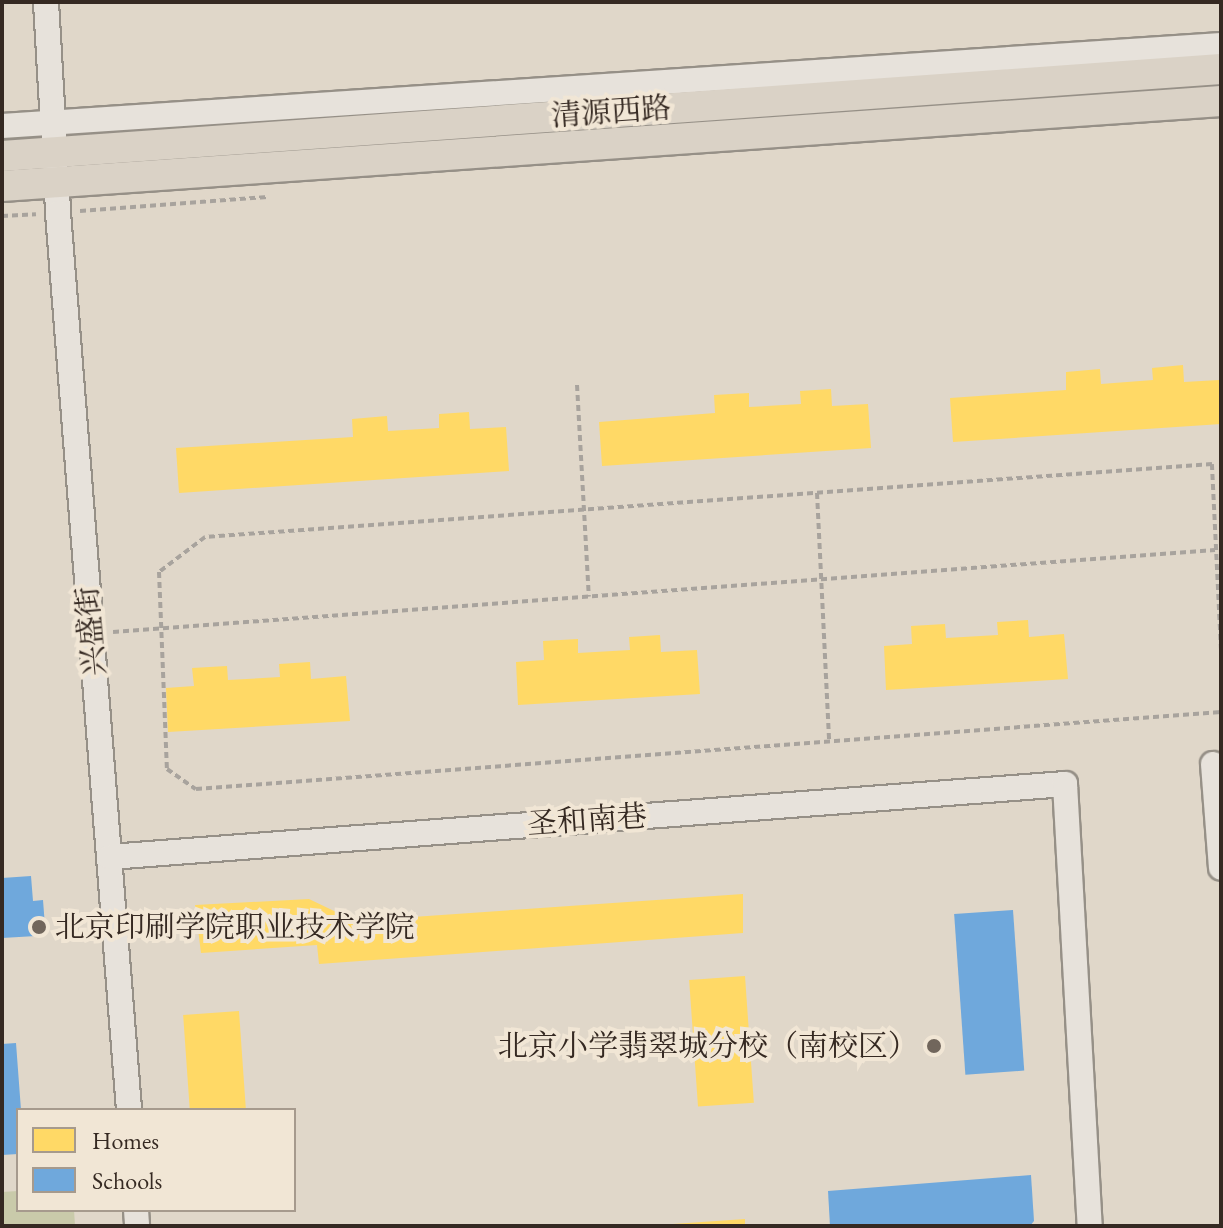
<!DOCTYPE html>
<html>
<head>
<meta charset="utf-8">
<style>
	body { margin:0 }
	#map { position:relative; width:1223px; height:1228px; overflow:hidden; background:#e0d7c9; font-family:"EB Garamond","Noto Serif SC",serif }
	div>[style] { position:absolute }
	[style*='--x'] { left:calc(var(--x)*1px); top:calc(var(--y)*1px); width:calc(var(--w)*1px); rotate:calc(var(--a)*1deg) }
	.green>* { inset:0; background:#c9caaa }
	.homes>* { inset:0; background:#ffd966; transform-origin:0 0 }
	.schools>* { inset:0; background:#6fa8dc; transform-origin:0 0 }
	.path>* { height:4px; margin-top:-2px; transform-origin:0; background:repeating-linear-gradient(90deg,#a8a39d 0 6px,transparent 0 10px) }
	.roads { filter:drop-shadow(2px 0 #969087) drop-shadow(-2px 0 #969087) drop-shadow(0 2px #969087) drop-shadow(0 -2px #969087) }
	.minor>* { height:24px; margin:-12px; padding:0 12px; transform-origin:12px; border-radius:12px; background:#e7e2db }
	.major>* { height:30px; margin:-15px; padding:0 15px; transform-origin:15px; border-radius:15px; background:#dad2c6 }
	.dots>* { width:22px; height:22px; translate:-50% -50%; box-sizing:border-box; border:4px solid #f1e6d5; border-radius:50% }
	span { translate:-50% -50%; white-space:nowrap; text-align:center; line-height:1.15; -webkit-text-stroke:8px #f1e6d5; paint-order:stroke }
	.street-label { font-size:30px; color:#352922 }
	.poi-label { font-size:30px; color:#352922 }
	.left { translate:0 -50%; text-align:left }
	.right { translate:-100% -50%; text-align:right }
	.frame { position:absolute; inset:0; border:4px solid #352922; pointer-events:none }
	.legend { position:absolute; left:16px; top:1108px; width:280px; height:104px; box-sizing:border-box; background:#f1e6d5; border:2px solid #a69a8d; margin:0; padding:10px 14px; list-style:none; font-size:24px; color:#352922 }
	.legend li { display:flex; align-items:center; gap:16px; height:40px }
	.legend b { width:40px; border:2px solid #a69a8d }
</style>
</head>
<body>
<div id="map">
	<div class="green">
		<i style="clip-path:polygon(18px 1191px,18px 1210px,74px 1210px,75px 1226px,2px 1226px,2px 1192px)"></i>
	</div>
	<div class="homes">
		<i style="clip-path:polygon(1183px 365px,1184px 382px,1219px 380px,1221px 424px,953px 442px,950px 398px,1066px 390px,1066px 372px,1100px 369px,1101px 384px,1153px 380px,1152px 368px)"></i>
		<i style="clip-path:polygon(831px 389px,832px 406px,868px 404px,871px 448px,602px 466px,599px 422px,715px 413px,714px 395px,749px 393px,749px 407px,801px 404px,800px 391px)"></i>
		<i style="clip-path:polygon(469px 412px,470px 429px,506px 427px,509px 471px,179px 493px,176px 448px,353px 437px,352px 419px,387px 416px,388px 431px,439px 428px,439px 414px)"></i>
		<i style="clip-path:polygon(1028px 620px,1029px 637px,1064px 634px,1068px 679px,886px 690px,884px 646px,912px 644px,911px 626px,945px 624px,946px 638px,998px 635px,997px 622px)"></i>
		<i style="clip-path:polygon(660px 635px,661px 652px,697px 650px,700px 694px,518px 705px,516px 662px,544px 660px,543px 641px,578px 639px,578px 653px,630px 650px,629px 637px)"></i>
		<i style="clip-path:polygon(310px 662px,311px 679px,346px 676px,350px 721px,168px 732px,166px 688px,194px 686px,192px 668px,227px 666px,228px 680px,280px 677px,279px 664px)"></i>
		<i style="clip-path:polygon(743px 894px,743px 933px,319px 964px,317px 945px,201px 953px,195px 905px,309px 899px,355px 921px)"></i>
		<i style="left:745px;top:976px;width:127px;height:56px;rotate:86deg"></i>
		<i style="left:239px;top:1011px;width:99px;height:56px;rotate:86deg"></i>
		<i style="clip-path:polygon(745px 1219px,745px 1226px,673px 1226px,673px 1224px)"></i>
	</div>
	<div class="schools">
		<i style="clip-path:polygon(31px 876px,33px 901px,43px 900px,45px 926px,35px 926px,36px 936px,2px 938px,2px 878px)"></i>
		<i style="left:1013px;top:910px;width:161px;height:59px;rotate:86deg"></i>
		<i style="clip-path:polygon(16px 1043px,21px 1110px,18px 1110px,18px 1154px,2px 1155px,2px 1044px)"></i>
		<i style="clip-path:polygon(1031px 1175px,1034px 1221px,1030px 1226px,830px 1226px,828px 1191px)"></i>
	</div>
	<div class="path">
		<i style="--x:80;--y:211;--w:188;--a:-4.3"></i>
		<i style="--x:2;--y:216;--w:34;--a:-3"></i>
		<i style="--x:577;--y:385;--w:212;--a:86.8"></i>
		<i style="--x:817;--y:493;--w:248;--a:87.2"></i>
		<i style="--x:113;--y:632;--w:1105;--a:-4.26"></i>
		<i style="--x:1221;--y:650;--w:186;--a:-92.8"></i>
		<i style="--x:1212;--y:464;--w:1010;--a:175.85"></i>
		<i style="--x:205;--y:537;--w:58;--a:142.7"></i>
		<i style="--x:159;--y:572;--w:197;--a:87.7"></i>
		<i style="--x:167;--y:769;--w:35;--a:35"></i>
		<i style="--x:196;--y:789;--w:1028;--a:-4.3"></i>
	</div>
	<div class="roads">
		<div class="minor">
			<i style="--x:46;--y:2;--w:211;--a:86.7"></i>
			<i style="--x:58;--y:213;--w:900;--a:85.47"></i>
			<i style="--x:2;--y:126;--w:1222;--a:-3.8"></i>
			<i style="--x:1213;--y:764;--w:104;--a:85.6"></i>
			<i style="--x:110;--y:857;--w:958;--a:-4.37"></i>
			<i style="--x:1065;--y:784;--w:443;--a:86.8"></i>
			<i style="--x:136;--y:1210;--w:16;--a:86"></i>
		</div>
		<div class="major">
			<i style="--x:2;--y:156;--w:1222;--a:-4.08"></i>
			<i style="--x:2;--y:186;--w:1222;--a:-3.99"></i>
		</div>
	</div>
	<div class="dots">
		<i style="left:39px;top:927px;background:#71665c"></i>
		<i style="left:934px;top:1046px;background:#71665c"></i>
	</div>
	<div class="street-label">
		<span style="left:611px;top:112px;rotate:-4deg">清源西路</span>
		<span style="left:91px;top:631px;rotate:-95deg">兴盛街</span>
		<span style="left:587px;top:820px;rotate:-4deg">圣和南巷</span>
	</div>
	<div class="poi-label">
		<span class="left" style="left:55px;top:927px">北京印刷学院职业技术学院</span>
		<span class="right" style="left:918px;top:1046px">北京小学翡翠城分校（南校区）</span>
	</div>
	<div class="frame"></div>
	<ul class="legend">
	<li><b style="height:22px;background:#ffd966"></b>Homes</li>
	<li><b style="height:22px;background:#6fa8dc"></b>Schools</li>
	</ul>
</div>
</body>
</html>
